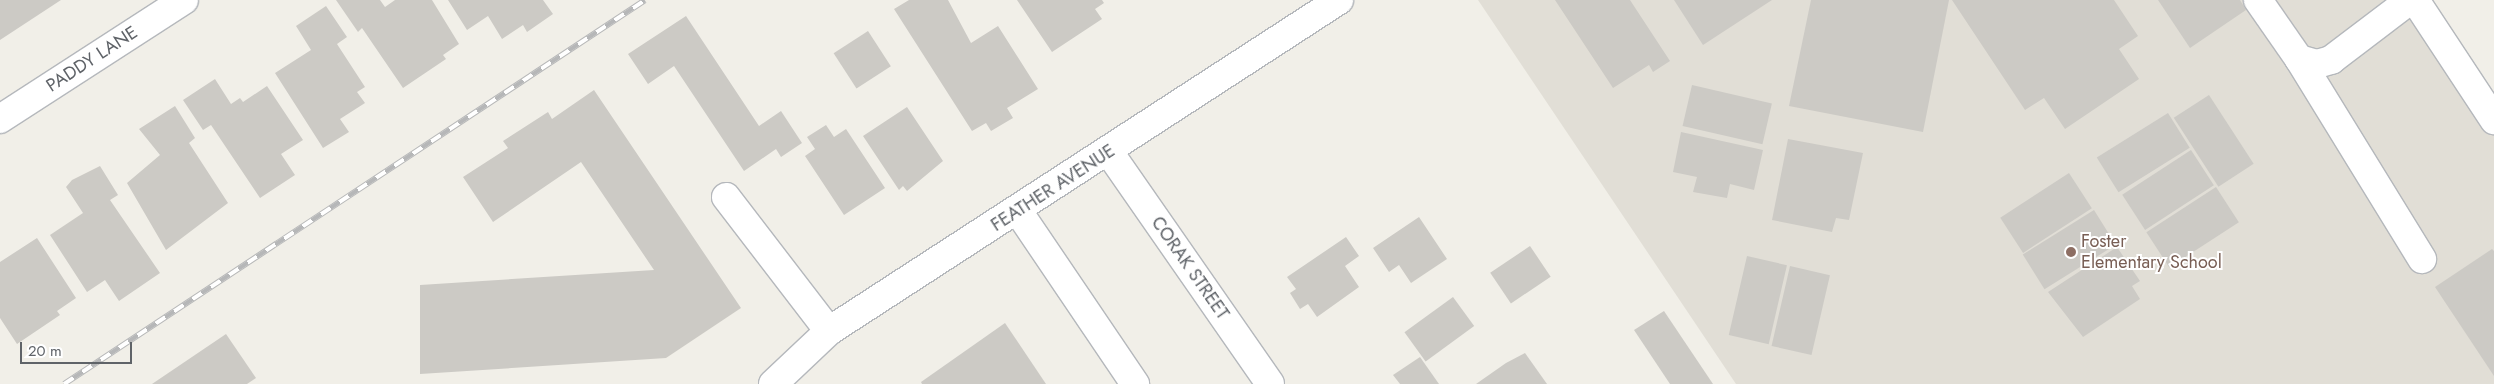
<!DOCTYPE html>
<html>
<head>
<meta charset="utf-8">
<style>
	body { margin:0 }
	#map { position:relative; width:2494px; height:384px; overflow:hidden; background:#f1efe8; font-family:Jost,sans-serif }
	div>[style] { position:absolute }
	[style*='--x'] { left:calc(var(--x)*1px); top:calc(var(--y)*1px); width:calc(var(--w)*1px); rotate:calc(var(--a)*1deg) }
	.education>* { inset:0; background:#e1ded6 }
	.building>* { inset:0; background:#cccac5; transform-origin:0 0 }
	.roads { filter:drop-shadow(1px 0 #b5b8bc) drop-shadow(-1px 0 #b5b8bc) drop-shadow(0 1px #b5b8bc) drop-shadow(0 -1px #b5b8bc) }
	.minor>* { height:28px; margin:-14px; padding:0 14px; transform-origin:14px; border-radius:14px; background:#fff }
	.rail>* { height:5.5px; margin-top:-2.75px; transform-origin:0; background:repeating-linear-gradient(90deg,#fff 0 11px,#b6b7b8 0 22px); box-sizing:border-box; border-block:1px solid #b6b7b8 }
	.dots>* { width:14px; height:14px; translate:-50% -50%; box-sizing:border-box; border:2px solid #fff; border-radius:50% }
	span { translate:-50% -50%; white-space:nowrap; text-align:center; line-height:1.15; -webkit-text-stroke:4px #fff; paint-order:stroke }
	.street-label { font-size:18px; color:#5f6368 }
	.education-label { font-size:18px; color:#785e54 }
	.left { translate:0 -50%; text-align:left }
	.scale { position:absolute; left:20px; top:342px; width:112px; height:22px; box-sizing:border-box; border:2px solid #5f6368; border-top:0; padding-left:6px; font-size:15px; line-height:18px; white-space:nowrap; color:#5f6368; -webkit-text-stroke:4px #fff; paint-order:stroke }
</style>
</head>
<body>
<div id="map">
	<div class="education">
		<i style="clip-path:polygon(1478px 0,2415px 0,2494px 120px,2494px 384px,1736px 384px)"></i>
	</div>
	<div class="building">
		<i style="clip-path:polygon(0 0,61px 0,0 40px)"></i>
		<i style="clip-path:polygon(336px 0,380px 0,385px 7px,395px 0,432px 0,459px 44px,443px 55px,446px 59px,403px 88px,362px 28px,358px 32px)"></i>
		<i style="clip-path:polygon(448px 0,543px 0,553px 14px,527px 32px,523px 25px,502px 39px,488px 16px,467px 30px)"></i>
		<i style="clip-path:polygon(909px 0,948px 0,971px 43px,998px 26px,1038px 89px,1007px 108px,1013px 118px,991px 131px,986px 123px,972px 131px,894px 9px)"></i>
		<i style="clip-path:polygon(1017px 0,1102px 0,1104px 3px,1095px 9px,1102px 19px,1052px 52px)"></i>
		<i style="clip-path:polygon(1555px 0,1630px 0,1670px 61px,1653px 72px,1649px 65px,1613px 88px)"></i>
		<i style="clip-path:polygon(1674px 0,1772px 0,1703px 45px)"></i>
		<i style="clip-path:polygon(1811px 0,1949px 0,1923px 132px,1789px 106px)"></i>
		<i style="clip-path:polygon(1952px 0,2114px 0,2138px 36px,2119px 49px,2139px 79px,2065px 129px,2044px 98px,2025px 110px)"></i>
		<i style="clip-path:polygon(2158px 0,2240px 0,2246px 10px,2190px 48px)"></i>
		<i style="clip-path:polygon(326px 6px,347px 37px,337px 44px,365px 87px,357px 92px,365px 103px,340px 119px,349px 132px,323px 148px,275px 73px,311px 50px,296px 26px)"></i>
		<i style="clip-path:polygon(686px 16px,759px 126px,781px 111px,802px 143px,781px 157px,776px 149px,744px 171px,674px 66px,648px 84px,628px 54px)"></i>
		<i style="left:868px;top:31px;width:42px;height:41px;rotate:57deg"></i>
		<i style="clip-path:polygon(215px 79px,231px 104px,240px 98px,243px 102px,267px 86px,303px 140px,281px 154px,295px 175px,260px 198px,211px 125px,203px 130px,183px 100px)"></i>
		<i style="left:1692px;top:85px;width:82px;height:42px;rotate:13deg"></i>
		<i style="clip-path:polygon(594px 90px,741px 308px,666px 358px,420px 374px,420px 285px,654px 270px,581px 162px,493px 222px,463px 177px,508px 148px,503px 141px,548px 112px,552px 119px)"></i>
		<i style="left:2209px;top:95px;width:82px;height:42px;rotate:57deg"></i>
		<i style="clip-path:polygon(175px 106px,195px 138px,189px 143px,228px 203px,166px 250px,127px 183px,160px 155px,139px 129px)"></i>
		<i style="clip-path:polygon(907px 107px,943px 161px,907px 191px,903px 186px,899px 190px,863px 136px)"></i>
		<i style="left:2168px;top:113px;width:41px;height:84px;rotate:58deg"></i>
		<i style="clip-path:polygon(826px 125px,834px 137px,846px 129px,885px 188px,844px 215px,805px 156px,815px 149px,807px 137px)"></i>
		<i style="clip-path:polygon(1681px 132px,1763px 150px,1754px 190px,1730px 184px,1727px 198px,1693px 192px,1697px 177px,1673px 172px)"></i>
		<i style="clip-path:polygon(1788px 139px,1863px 153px,1849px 220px,1836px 218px,1832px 232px,1772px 220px)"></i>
		<i style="left:2191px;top:150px;width:42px;height:82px;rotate:57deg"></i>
		<i style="clip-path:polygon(100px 166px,118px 195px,110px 200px,160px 273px,119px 301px,105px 280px,87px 292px,50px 235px,83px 213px,66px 187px,72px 180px)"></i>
		<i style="left:2069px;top:173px;width:42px;height:82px;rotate:57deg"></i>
		<i style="left:2216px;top:187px;width:42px;height:83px;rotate:57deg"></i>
		<i style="left:2094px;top:210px;width:41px;height:84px;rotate:58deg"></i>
		<i style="clip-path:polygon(1419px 217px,1447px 259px,1411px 283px,1399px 265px,1389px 272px,1373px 248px)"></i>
		<i style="clip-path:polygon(1346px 237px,1359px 256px,1345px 266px,1359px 287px,1317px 317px,1308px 304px,1300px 309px,1290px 293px,1296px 289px,1287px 277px)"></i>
		<i style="clip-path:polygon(37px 238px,76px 298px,57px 311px,60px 315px,17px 344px,0 318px,0 262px)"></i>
		<i style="left:1530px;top:246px;width:37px;height:48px;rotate:56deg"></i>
		<i style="clip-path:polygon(2117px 247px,2140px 281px,2132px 286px,2140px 299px,2083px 337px,2048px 292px)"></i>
		<i style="clip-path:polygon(2492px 249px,2494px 251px,2494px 376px,2435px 287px)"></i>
		<i style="left:1747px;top:256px;width:41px;height:81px;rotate:13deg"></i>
		<i style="left:1790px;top:266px;width:41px;height:82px;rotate:13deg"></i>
		<i style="left:1453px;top:297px;width:36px;height:60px;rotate:54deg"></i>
		<i style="clip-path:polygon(1664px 311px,1713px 384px,1670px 384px,1634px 330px)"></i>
		<i style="clip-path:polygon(1005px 323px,1046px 384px,922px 384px,921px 382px)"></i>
		<i style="clip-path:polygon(226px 334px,256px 378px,247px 384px,152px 384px)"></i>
		<i style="clip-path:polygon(1525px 353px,1547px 384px,1476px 384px,1506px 363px)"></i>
		<i style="clip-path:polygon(1420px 357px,1439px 384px,1400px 384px,1393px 375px)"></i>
	</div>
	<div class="roads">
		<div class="minor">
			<i style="--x:2258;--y:0;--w:72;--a:55.2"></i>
			<i style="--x:2299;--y:59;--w:235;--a:58.4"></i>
			<i style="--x:2415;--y:0;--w:144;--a:56.6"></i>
			<i style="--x:2299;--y:59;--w:19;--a:16"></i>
			<i style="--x:2317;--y:64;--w:15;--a:-16"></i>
			<i style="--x:2331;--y:60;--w:99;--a:-37.2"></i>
			<i style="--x:0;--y:119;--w:219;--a:-32.9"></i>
			<i style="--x:1109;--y:152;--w:282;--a:55.2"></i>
			<i style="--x:726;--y:197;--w:169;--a:52.5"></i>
			<i style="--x:1018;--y:211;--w:209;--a:55.9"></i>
			<i style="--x:773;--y:384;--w:77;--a:-43.4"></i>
			<i style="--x:829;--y:331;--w:608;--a:-32.98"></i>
		</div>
	</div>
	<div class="rail">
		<i style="--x:64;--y:384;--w:696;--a:-33.46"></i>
	</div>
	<div class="dots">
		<i style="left:2071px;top:252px;background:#8d6e63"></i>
	</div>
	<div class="street-label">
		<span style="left:92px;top:59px;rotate:-33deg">PADDY LANE</span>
		<span style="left:1053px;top:188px;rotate:-33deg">FEATHER AVENUE</span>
		<span style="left:1190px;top:268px;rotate:55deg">CORAK STREET</span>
	</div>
	<div class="education-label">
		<span class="left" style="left:2081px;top:252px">Foster<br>Elementary School</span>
	</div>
	<div class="scale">20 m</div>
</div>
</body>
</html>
